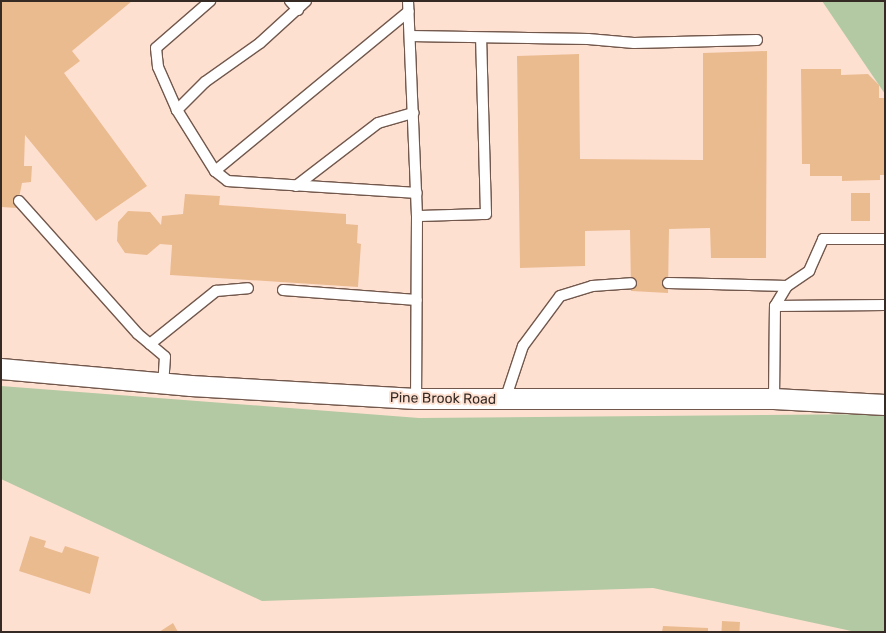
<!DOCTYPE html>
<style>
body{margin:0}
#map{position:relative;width:886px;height:633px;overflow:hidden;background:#fee0d1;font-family:Rubik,sans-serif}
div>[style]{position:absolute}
.green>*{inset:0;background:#b3c9a3}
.building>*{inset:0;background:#ebbb90;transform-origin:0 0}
.roads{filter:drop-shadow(1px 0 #72584c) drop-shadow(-1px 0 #72584c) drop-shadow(0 1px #72584c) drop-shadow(0 -1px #72584c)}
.lane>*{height:10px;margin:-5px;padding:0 5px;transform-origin:5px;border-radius:5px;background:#fff}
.street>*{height:20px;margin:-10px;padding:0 10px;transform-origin:10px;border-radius:10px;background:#fff}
span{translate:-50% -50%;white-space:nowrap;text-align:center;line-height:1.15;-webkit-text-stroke:4px #fee0d1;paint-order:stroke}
.street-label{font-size:14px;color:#352a24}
.frame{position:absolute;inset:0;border:2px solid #352a24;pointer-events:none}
</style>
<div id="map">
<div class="green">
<i style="clip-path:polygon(822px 1px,885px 1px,885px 94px)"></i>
<i style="clip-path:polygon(1px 386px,419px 418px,885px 414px,885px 632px,856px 632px,653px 588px,262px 601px,1px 479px)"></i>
</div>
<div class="building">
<i style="clip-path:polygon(1px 1px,132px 1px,72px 51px,80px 61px,64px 73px,147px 186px,96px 221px,25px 135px,24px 166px,32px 166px,31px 182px,22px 183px,17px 208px,1px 207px)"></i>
<i style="clip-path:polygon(767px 51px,766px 258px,711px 258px,710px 228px,669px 229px,668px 293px,631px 291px,630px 230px,585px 231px,585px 266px,520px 268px,517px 56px,579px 54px,580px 159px,703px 160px,703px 53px)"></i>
<i style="clip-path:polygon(801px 69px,841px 69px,841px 75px,868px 74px,879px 85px,879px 98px,885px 98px,885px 175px,880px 175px,880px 180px,842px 181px,842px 176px,810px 176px,810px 164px,802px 164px)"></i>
<i style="left:870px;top:193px;width:28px;height:19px;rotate:90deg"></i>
<i style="clip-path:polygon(185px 194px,220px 196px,219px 205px,346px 214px,346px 224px,358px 225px,357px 243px,361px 244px,358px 287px,170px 275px,172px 245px,160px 244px,147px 255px,125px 253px,117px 241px,118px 222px,128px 211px,150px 212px,161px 225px,162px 216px,183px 214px)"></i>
<i style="clip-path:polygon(30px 536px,46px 541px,44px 547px,62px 553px,65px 546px,99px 557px,90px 594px,19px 571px)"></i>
<i style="left:722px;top:621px;width:18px;height:11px;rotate:3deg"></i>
<i style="clip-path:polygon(173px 623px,178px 632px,159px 632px)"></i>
<i style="clip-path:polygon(663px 626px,708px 628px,708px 632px,662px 632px)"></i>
</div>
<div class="roads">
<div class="lane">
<i style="left:290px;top:1px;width:12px;rotate:48deg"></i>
<i style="left:306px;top:1px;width:62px;rotate:137.6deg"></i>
<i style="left:260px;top:43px;width:67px;rotate:144.7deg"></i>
<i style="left:205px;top:82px;width:40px;rotate:135deg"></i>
<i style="left:177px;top:110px;width:72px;rotate:58.1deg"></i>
<i style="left:215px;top:171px;width:16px;rotate:38deg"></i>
<i style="left:228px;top:181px;width:189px;rotate:3.6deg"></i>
<i style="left:408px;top:1px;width:215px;rotate:87.6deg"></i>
<i style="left:417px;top:216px;width:183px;rotate:90.3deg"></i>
<i style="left:410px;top:36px;width:178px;rotate:1deg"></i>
<i style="left:588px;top:39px;width:46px;rotate:5deg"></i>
<i style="left:634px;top:43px;width:123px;rotate:-1.4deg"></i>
<i style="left:177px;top:110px;width:47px;rotate:-113.8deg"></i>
<i style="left:158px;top:67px;width:19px;rotate:-96deg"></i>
<i style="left:156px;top:48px;width:72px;rotate:-41deg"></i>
<i style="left:215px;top:171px;width:251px;rotate:-39.5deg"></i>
<i style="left:296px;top:186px;width:103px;rotate:-37.5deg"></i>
<i style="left:378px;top:123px;width:37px;rotate:-16deg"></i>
<i style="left:19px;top:201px;width:178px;rotate:48.2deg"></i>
<i style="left:138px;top:334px;width:35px;rotate:40deg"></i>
<i style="left:165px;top:357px;width:26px;rotate:94deg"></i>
<i style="left:417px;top:216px;width:69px;rotate:-1.7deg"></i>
<i style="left:486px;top:214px;width:176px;rotate:-91.6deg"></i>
<i style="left:668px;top:283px;width:119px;rotate:1.4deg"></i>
<i style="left:283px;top:290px;width:134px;rotate:4.3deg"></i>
<i style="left:775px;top:306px;width:110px;rotate:-0.5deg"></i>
<i style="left:150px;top:344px;width:85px;rotate:-38.8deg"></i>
<i style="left:216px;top:291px;width:32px;rotate:-5deg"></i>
<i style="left:774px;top:399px;width:93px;rotate:-89.4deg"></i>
<i style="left:775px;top:306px;width:23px;rotate:-59deg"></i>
<i style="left:787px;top:286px;width:27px;rotate:-34deg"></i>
<i style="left:809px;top:271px;width:35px;rotate:-66deg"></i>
<i style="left:823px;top:239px;width:62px"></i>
<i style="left:505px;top:400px;width:57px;rotate:-71.6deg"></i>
<i style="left:523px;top:346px;width:62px;rotate:-53.5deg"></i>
<i style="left:560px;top:296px;width:34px;rotate:-17deg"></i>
<i style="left:592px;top:286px;width:39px;rotate:-4deg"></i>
</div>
<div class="street">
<i style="left:1px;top:369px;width:191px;rotate:5.1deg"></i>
<i style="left:191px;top:386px;width:225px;rotate:3.3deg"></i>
<i style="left:416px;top:399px;width:358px"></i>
<i style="left:774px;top:399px;width:111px;rotate:3.1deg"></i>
</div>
</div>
<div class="street-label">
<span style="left:443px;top:399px;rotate:1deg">Pine Brook Road</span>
</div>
<div class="frame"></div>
</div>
